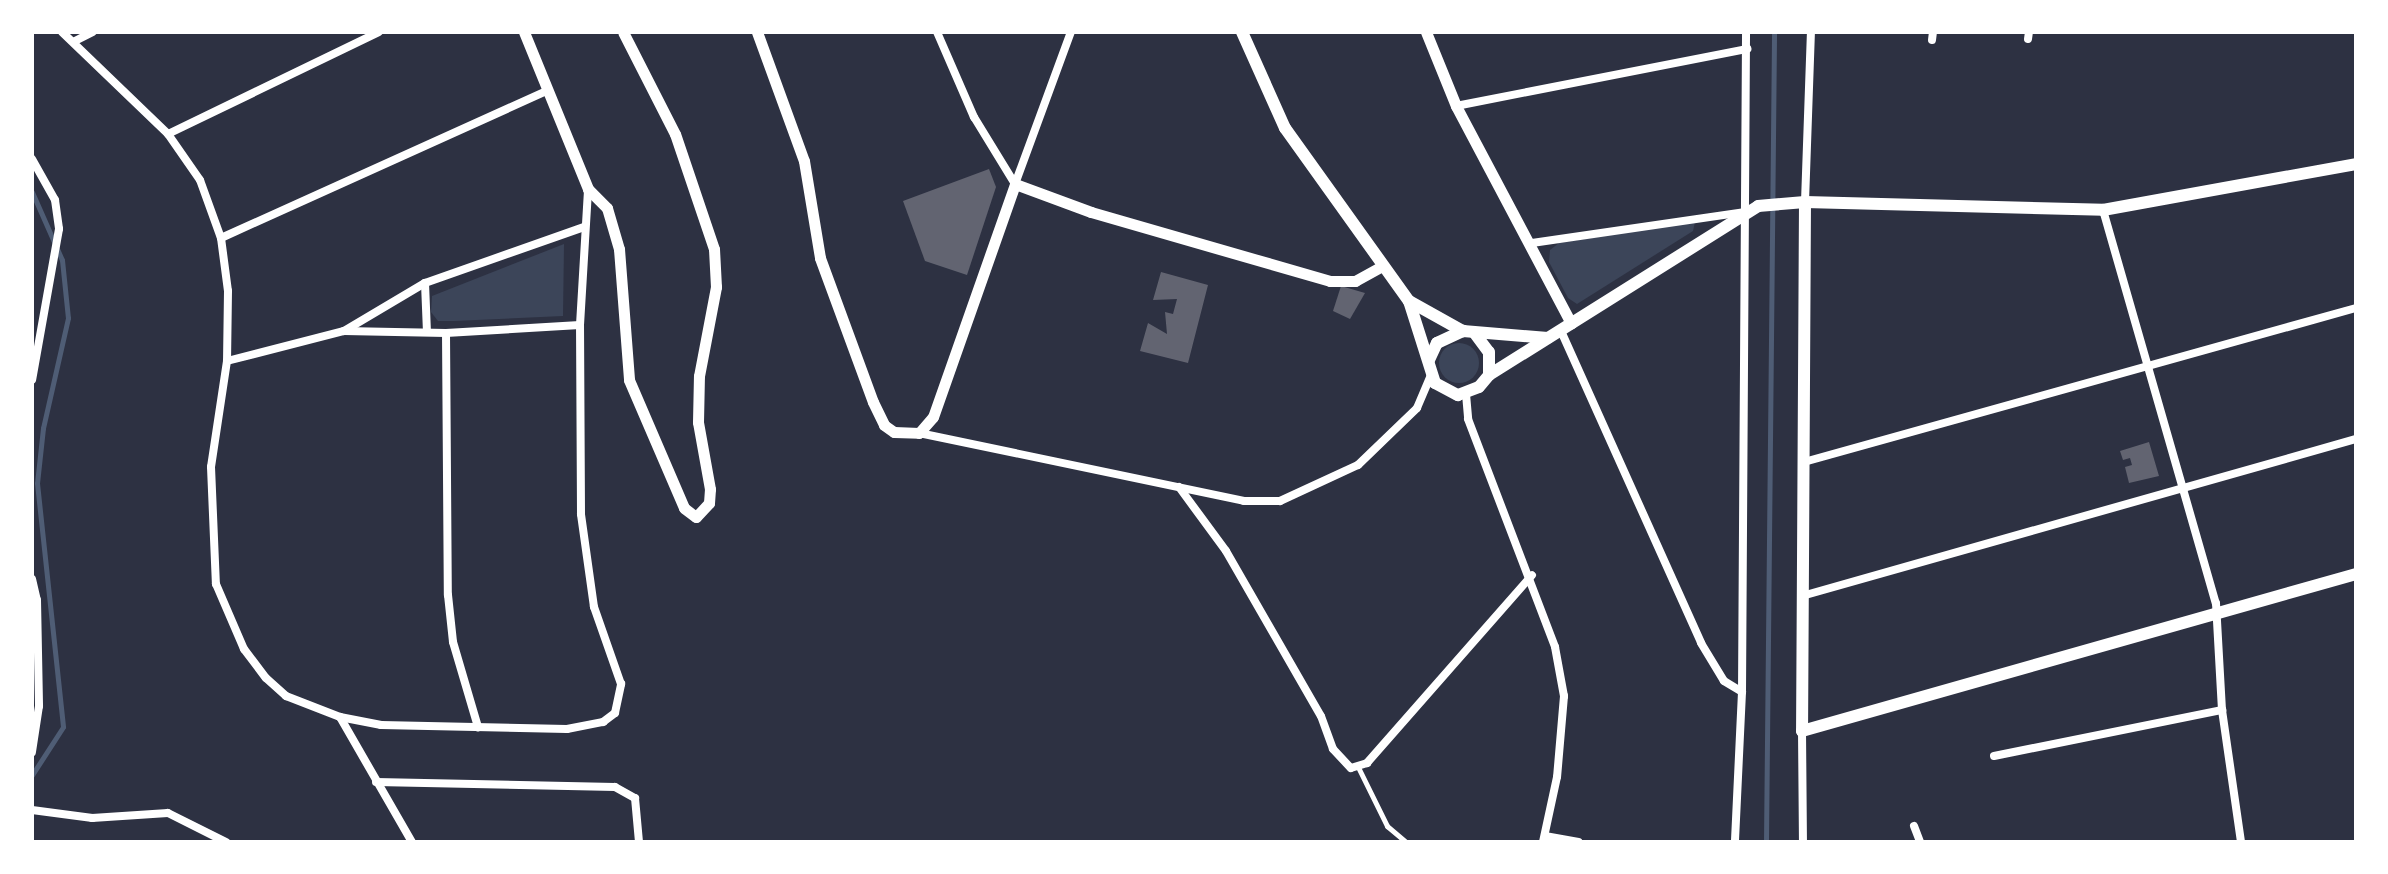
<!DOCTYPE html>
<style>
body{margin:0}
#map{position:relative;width:2388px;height:874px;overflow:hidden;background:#2d3142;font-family:"Nunito Sans",sans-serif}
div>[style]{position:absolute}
.green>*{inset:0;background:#3c4559}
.round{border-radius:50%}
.stream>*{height:5px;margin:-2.5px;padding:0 2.5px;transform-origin:2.5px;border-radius:2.5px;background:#4f5d75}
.building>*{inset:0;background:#626471}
.service>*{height:5px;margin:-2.5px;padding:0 2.5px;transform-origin:2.5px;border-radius:2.5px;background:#fff}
.minor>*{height:8px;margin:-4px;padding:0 4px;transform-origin:4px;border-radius:4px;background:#fff}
.tertiary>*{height:11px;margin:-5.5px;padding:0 5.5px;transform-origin:5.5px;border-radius:5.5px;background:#fff}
.secondary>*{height:12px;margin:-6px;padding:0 6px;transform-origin:6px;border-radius:6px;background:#fff}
span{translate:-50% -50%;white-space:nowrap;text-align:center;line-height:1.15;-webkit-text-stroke:6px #fff;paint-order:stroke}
.frame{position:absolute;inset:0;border:34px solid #fff;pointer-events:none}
</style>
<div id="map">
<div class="green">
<i style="clip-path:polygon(1695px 222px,1693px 231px,1577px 304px,1568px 298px,1549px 262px,1550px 250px,1559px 243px)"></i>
<i style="clip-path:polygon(564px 244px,563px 316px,454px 321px,438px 321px,431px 312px,432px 296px)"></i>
<i class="round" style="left:1439px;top:343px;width:40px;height:40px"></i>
</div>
<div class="stream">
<i style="left:32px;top:192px;width:74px;rotate:66.2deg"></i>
<i style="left:62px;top:260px;width:58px;rotate:84.1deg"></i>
<i style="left:68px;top:318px;width:113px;rotate:102.8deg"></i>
<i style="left:43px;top:428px;width:55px;rotate:96.2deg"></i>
<i style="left:37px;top:483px;width:245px;rotate:83.9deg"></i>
<i style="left:63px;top:727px;width:57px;rotate:122.9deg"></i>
<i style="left:1766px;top:842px;width:810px;rotate:-89.43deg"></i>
</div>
<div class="building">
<i style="clip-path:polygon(989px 169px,996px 187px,967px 275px,925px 261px,903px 201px)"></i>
<i style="clip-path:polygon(1161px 272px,1208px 285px,1188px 363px,1140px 351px,1148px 323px,1167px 334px,1165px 312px,1173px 314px,1177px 299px,1153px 300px)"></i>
<i style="clip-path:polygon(1341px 286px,1365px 293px,1350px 319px,1333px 311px)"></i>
<i style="clip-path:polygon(2149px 442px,2159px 476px,2129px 483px,2125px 467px,2132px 465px,2130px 458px,2123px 460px,2120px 451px)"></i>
</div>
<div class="service">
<i style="left:1358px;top:767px;width:66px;rotate:63.8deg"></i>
<i style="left:1387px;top:826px;width:25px;rotate:40deg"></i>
</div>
<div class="minor">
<i style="left:62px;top:32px;width:147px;rotate:43.9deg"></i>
<i style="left:168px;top:134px;width:56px;rotate:55.2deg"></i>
<i style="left:200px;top:180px;width:62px;rotate:70.1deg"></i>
<i style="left:221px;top:238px;width:53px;rotate:82.5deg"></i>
<i style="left:228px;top:291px;width:70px;rotate:90.8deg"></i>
<i style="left:227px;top:361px;width:107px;rotate:98.6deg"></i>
<i style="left:211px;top:467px;width:117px;rotate:87.6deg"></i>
<i style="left:216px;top:584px;width:71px;rotate:66.7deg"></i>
<i style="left:244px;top:649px;width:36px;rotate:53deg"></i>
<i style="left:266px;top:678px;width:27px;rotate:42deg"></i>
<i style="left:286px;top:696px;width:58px;rotate:21.3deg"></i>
<i style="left:340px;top:717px;width:42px;rotate:11deg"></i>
<i style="left:381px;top:725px;width:186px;rotate:1.2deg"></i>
<i style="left:567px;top:729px;width:37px;rotate:-11deg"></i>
<i style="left:603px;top:722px;width:15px;rotate:-37deg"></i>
<i style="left:615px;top:713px;width:30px;rotate:-78deg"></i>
<i style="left:621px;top:684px;width:82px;rotate:-109.3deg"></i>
<i style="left:594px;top:607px;width:94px;rotate:-98deg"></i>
<i style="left:581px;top:514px;width:189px;rotate:-90.3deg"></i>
<i style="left:580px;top:325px;width:136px;rotate:-86.6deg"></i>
<i style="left:937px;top:32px;width:93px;rotate:66.5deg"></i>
<i style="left:974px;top:117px;width:79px;rotate:58.5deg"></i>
<i style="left:2028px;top:39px;width:7px;rotate:-82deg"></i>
<i style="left:1932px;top:40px;width:8px;rotate:-83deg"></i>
<i style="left:75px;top:41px;width:20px;rotate:-27deg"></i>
<i style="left:1456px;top:106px;width:297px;rotate:-11.1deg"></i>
<i style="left:168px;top:134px;width:234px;rotate:-25.8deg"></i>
<i style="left:32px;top:159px;width:47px;rotate:60.7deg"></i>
<i style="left:55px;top:200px;width:29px;rotate:82deg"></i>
<i style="left:59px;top:229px;width:153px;rotate:100.1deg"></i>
<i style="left:1015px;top:184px;width:162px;rotate:-69.8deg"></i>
<i style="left:1805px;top:202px;width:170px;rotate:-88deg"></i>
<i style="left:2103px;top:210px;width:409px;rotate:74deg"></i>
<i style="left:2216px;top:603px;width:107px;rotate:86.8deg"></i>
<i style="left:2222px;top:710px;width:133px;rotate:81.8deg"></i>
<i style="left:221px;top:238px;width:358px;rotate:-24.3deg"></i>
<i style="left:1532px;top:243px;width:214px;rotate:-8.3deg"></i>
<i style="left:425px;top:283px;width:49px;rotate:87.7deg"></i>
<i style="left:344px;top:331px;width:94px;rotate:-30.7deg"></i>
<i style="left:425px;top:283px;width:169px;rotate:-19.4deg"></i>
<i style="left:1561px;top:331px;width:342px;rotate:65.8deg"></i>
<i style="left:1701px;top:643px;width:44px;rotate:58.8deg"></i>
<i style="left:1724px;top:681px;width:21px;rotate:31deg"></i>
<i style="left:1742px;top:692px;width:150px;rotate:92.7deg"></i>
<i style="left:446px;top:333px;width:262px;rotate:89.6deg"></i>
<i style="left:448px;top:595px;width:47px;rotate:83.9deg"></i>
<i style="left:453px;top:642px;width:89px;rotate:73.6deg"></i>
<i style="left:227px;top:361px;width:121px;rotate:-14.4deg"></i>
<i style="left:344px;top:331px;width:102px;rotate:1.1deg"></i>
<i style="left:446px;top:333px;width:134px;rotate:-3.4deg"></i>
<i style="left:1466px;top:394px;width:25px;rotate:85deg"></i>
<i style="left:1468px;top:419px;width:244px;rotate:69.1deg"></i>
<i style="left:1555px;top:647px;width:50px;rotate:79.6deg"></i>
<i style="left:1564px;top:696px;width:81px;rotate:94.9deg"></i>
<i style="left:1557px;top:777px;width:66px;rotate:102.2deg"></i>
<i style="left:919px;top:433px;width:332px;rotate:11.8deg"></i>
<i style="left:1244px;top:501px;width:36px"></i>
<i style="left:1280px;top:501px;width:86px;rotate:-24.8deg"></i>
<i style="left:1358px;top:465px;width:82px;rotate:-44deg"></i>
<i style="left:1417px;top:408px;width:36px;rotate:-67deg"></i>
<i style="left:1804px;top:462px;width:573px;rotate:-15.59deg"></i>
<i style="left:1179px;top:487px;width:79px;rotate:53.7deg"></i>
<i style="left:1226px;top:551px;width:190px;rotate:60.1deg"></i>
<i style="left:1321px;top:716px;width:35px;rotate:70deg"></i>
<i style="left:1333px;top:749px;width:26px;rotate:47deg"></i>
<i style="left:1351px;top:768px;width:17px;rotate:-17deg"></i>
<i style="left:1367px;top:763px;width:250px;rotate:-48.7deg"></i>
<i style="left:32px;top:579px;width:22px;rotate:77deg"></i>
<i style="left:37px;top:600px;width:106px;rotate:88.9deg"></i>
<i style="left:39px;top:706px;width:47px;rotate:98.7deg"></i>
<i style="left:1802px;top:596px;width:576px;rotate:-15.82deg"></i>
<i style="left:1742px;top:692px;width:660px;rotate:-89.65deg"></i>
<i style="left:340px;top:717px;width:144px;rotate:60.1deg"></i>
<i style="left:1802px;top:731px;width:111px;rotate:89.5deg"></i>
<i style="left:1994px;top:756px;width:233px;rotate:-11.4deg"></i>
<i style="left:376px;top:782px;width:239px;rotate:1.2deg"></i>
<i style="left:615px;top:787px;width:23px;rotate:29deg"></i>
<i style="left:635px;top:798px;width:44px;rotate:84.8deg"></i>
<i style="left:32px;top:810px;width:61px;rotate:7.6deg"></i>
<i style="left:92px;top:818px;width:76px;rotate:-3.8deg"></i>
<i style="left:168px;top:813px;width:65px;rotate:26.6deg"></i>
<i style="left:1914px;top:826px;width:17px;rotate:69deg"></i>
<i style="left:1545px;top:836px;width:34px;rotate:10deg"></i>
</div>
<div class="tertiary">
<i style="left:524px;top:32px;width:170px;rotate:67.8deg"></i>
<i style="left:588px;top:189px;width:27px;rotate:45deg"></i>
<i style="left:607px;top:208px;width:43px;rotate:73.7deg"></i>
<i style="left:619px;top:249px;width:131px;rotate:85.6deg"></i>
<i style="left:629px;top:380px;width:139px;rotate:66.7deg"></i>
<i style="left:684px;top:508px;width:15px;rotate:37deg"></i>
<i style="left:696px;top:517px;width:19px;rotate:-47deg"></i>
<i style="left:709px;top:503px;width:14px;rotate:-86deg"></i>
<i style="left:710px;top:489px;width:68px;rotate:-100.2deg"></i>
<i style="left:698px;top:422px;width:46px;rotate:-88.8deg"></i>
<i style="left:699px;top:376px;width:91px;rotate:-79.2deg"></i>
<i style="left:716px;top:287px;width:38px;rotate:-93deg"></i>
<i style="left:714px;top:249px;width:121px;rotate:-108.7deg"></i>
<i style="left:675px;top:134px;width:114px;rotate:-117deg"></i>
<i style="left:757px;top:32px;width:137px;rotate:70deg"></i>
<i style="left:804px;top:161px;width:98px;rotate:80.6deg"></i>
<i style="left:820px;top:258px;width:153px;rotate:69.8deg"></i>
<i style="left:873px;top:402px;width:25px;rotate:64deg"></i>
<i style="left:884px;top:425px;width:12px;rotate:35deg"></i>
<i style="left:894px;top:432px;width:25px;rotate:2deg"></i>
<i style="left:919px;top:433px;width:21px;rotate:-49deg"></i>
<i style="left:933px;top:417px;width:247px;rotate:-70.6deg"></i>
<i style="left:1015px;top:184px;width:81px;rotate:20.2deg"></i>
<i style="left:1091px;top:212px;width:249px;rotate:16.1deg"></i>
<i style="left:1330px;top:281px;width:25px"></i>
<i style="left:1355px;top:281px;width:29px;rotate:-29deg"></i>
<i style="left:1426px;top:32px;width:80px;rotate:67.9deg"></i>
<i style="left:1456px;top:106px;width:246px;rotate:62.1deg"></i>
</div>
<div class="secondary">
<i style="left:1242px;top:32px;width:105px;rotate:65.9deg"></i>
<i style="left:1285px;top:128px;width:213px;rotate:54.4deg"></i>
<i style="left:1409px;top:301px;width:86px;rotate:72.4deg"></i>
<i style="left:1435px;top:383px;width:26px;rotate:28deg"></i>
<i style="left:1458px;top:395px;width:22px;rotate:-21deg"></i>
<i style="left:1479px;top:387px;width:16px;rotate:-50deg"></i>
<i style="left:1489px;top:375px;width:318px;rotate:-32.1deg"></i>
<i style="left:1758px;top:206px;width:47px;rotate:-4.9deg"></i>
<i style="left:1805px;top:202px;width:298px;rotate:1.5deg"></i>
<i style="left:2103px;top:210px;width:257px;rotate:-10.3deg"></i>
<i style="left:1805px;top:202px;width:529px;rotate:90.32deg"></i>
<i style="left:1802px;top:731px;width:576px;rotate:-15.82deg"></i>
<i style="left:1409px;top:301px;width:62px;rotate:29.1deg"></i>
<i style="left:1463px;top:331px;width:85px;rotate:4.7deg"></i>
<i style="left:1476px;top:335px;width:21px;rotate:53deg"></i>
<i style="left:1489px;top:352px;width:23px;rotate:90deg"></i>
<i style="left:1429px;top:360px;width:19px;rotate:-65deg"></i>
<i style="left:1437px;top:343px;width:29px;rotate:-25deg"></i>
</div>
<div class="frame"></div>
</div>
